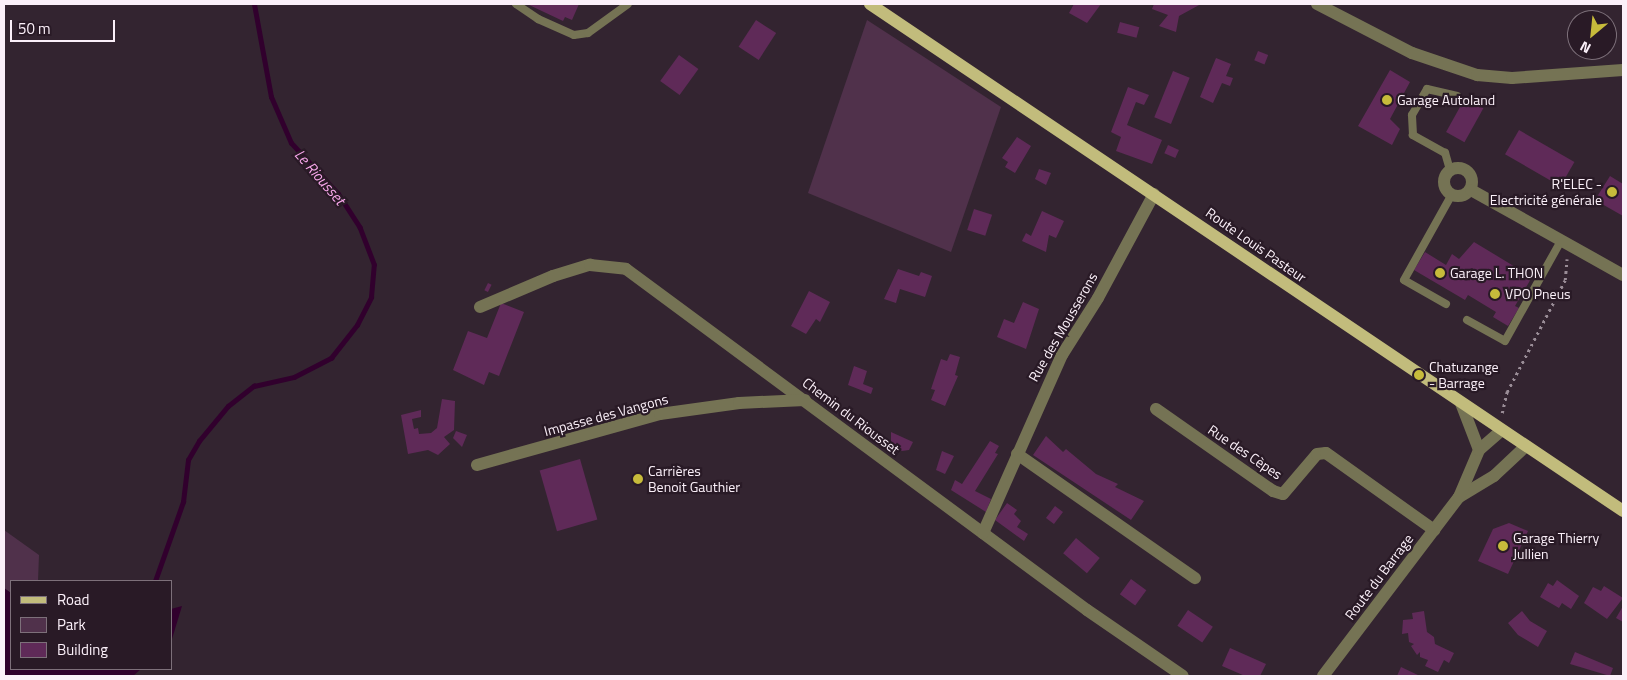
<!DOCTYPE html>
<meta charset="utf-8">
<style>
body{margin:0}
#map{position:relative;width:1627px;height:680px;overflow:hidden;background:#332430;font-family:"Titillium Web",sans-serif}
div>[style]{position:absolute}
.green>*{inset:0;background:#50314b}
.water>*{inset:0;background:#31002d}
.stream>*{height:4.5px;margin:-2.25px;padding:0 2.25px;transform-origin:2.25px;border-radius:2.25px;background:#31002d}
.building>*{inset:0;background:#5f2a58;transform-origin:0 0}
.path>*{height:2.5px;margin-top:-1.25px;transform-origin:0;background:repeating-linear-gradient(90deg,#9a8d97 0 2.5px,transparent 0 6.5px)}
.service>*{height:8px;margin:-4px;padding:0 4px;transform-origin:4px;border-radius:4px;background:#757354}
.minor>*{height:12px;margin:-6px;padding:0 6px;transform-origin:6px;border-radius:6px;background:#757354}
.minor>.ring{margin:-6px;padding:0;box-sizing:content-box;background:none;border:12px solid #757354;border-radius:50%}
.tertiary>*{height:12px;margin:-6px;padding:0 6px;transform-origin:6px;border-radius:6px;background:#757354}
.primary>*{height:12px;margin:-6px;padding:0 6px;transform-origin:6px;border-radius:6px;background:#c2bc7c}
.dots>*{width:14px;height:14px;translate:-50% -50%;box-sizing:border-box;border:2px solid #291a26;border-radius:50%}
span{translate:-50% -50%;white-space:nowrap;text-align:center;line-height:1.15;-webkit-text-stroke:4.5px #291a26;paint-order:stroke}
.poi-label{font-size:14px;color:#fbf0f9}
.left{translate:0 -50%;text-align:left}
.right{translate:-100% -50%;text-align:right}
.street-label{font-size:14px;color:#fbf0f9}
.water-label{font-size:15px;color:#faa8ed;font-style:italic}
.frame{position:absolute;inset:0;border:5px solid #fbf0f9;pointer-events:none}
.legend{position:absolute;left:10px;top:580px;width:162px;height:90px;box-sizing:border-box;background:#291a26;border:1px solid #7d707a;margin:0;padding:6px 9px;list-style:none;font-size:15px;color:#fbf0f9}
.legend li{display:flex;align-items:center;gap:10px;height:25px}
.legend b{width:25px;border:1px solid #7d707a}
.north{position:absolute;left:1567px;top:10px;width:50px;height:50px;box-sizing:border-box;background:#291a26;border:1px solid #7d707a;border-radius:50%;rotate:208deg;font-size:14px;font-weight:700;line-height:20px;text-align:center;color:#fbf0f9}
.north::after{content:'';display:block;margin:auto;width:18px;height:22px;background:#c7bb3b;clip-path:polygon(50% 0,100% 100%,50% 72%,0 100%)}
.scale{position:absolute;left:10px;top:20px;width:105px;height:22px;box-sizing:border-box;border:2px solid #fbf0f9;border-top:0;padding-left:6px;font-size:15px;line-height:18px;white-space:nowrap;color:#fbf0f9;-webkit-text-stroke:4px #291a26;paint-order:stroke}
</style>
<div id="map">
<div class="green">
<i style="clip-path:polygon(867px 20px,1001px 107px,951px 252px,808px 193px)"></i>
<i style="clip-path:polygon(4px 530px,39px 555px,38px 581px,11px 581px,11px 593px,4px 588px)"></i>
</div>
<div class="water">
<i style="clip-path:polygon(4px 588px,11px 593px,11px 669px,141px 669px,133px 676px,4px 676px)"></i>
<i style="clip-path:polygon(182px 606px,172px 639px,171px 640px,171px 609px)"></i>
</div>
<div class="stream">
<i style="left:155px;top:581px;width:84px;rotate:-70.5deg"></i>
<i style="left:183px;top:502px;width:42px;rotate:-83.2deg"></i>
<i style="left:188px;top:460px;width:22px;rotate:-60deg"></i>
<i style="left:199px;top:441px;width:45px;rotate:-50.4deg"></i>
<i style="left:228px;top:406px;width:33px;rotate:-38deg"></i>
<i style="left:254px;top:386px;width:41px;rotate:-12.7deg"></i>
<i style="left:294px;top:377px;width:42px;rotate:-27.2deg"></i>
<i style="left:331px;top:358px;width:42px;rotate:-51.8deg"></i>
<i style="left:357px;top:325px;width:31px;rotate:-63deg"></i>
<i style="left:371px;top:297px;width:32px;rotate:-85deg"></i>
<i style="left:374px;top:265px;width:40px;rotate:-111deg"></i>
<i style="left:360px;top:228px;width:40px;rotate:-122.9deg"></i>
<i style="left:338px;top:194px;width:69px;rotate:-132.7deg"></i>
<i style="left:291px;top:143px;width:50px;rotate:-113.5deg"></i>
<i style="left:271px;top:97px;width:95px;rotate:-100.4deg"></i>
</div>
<div class="building">
<i style="clip-path:polygon(527px 4px,579px 4px,572px 20px,565px 17px,563px 21px)"></i>
<i style="clip-path:polygon(1074px 4px,1101px 4px,1087px 23px,1069px 13px)"></i>
<i style="clip-path:polygon(1154px 4px,1201px 4px,1179px 16px,1176px 32px,1159px 26px,1168px 15px,1152px 9px)"></i>
<i style="left:756px;top:20px;width:24px;height:32px;rotate:33deg"></i>
<i style="left:1120px;top:22px;width:20px;height:11px;rotate:15deg"></i>
<i style="left:1258px;top:51px;width:11px;height:10px;rotate:22deg"></i>
<i style="left:679px;top:55px;width:24px;height:32px;rotate:36deg"></i>
<i style="clip-path:polygon(1216px 58px,1231px 64px,1226px 76px,1233px 78px,1230px 86px,1222px 83px,1213px 103px,1200px 97px)"></i>
<i style="clip-path:polygon(1390px 70px,1410px 82px,1390px 119px,1400px 129px,1392px 145px,1358px 126px)"></i>
<i style="left:1173px;top:71px;width:18px;height:50px;rotate:22deg"></i>
<i style="clip-path:polygon(1128px 87px,1149px 95px,1144px 105px,1136px 102px,1127px 125px,1162px 140px,1152px 164px,1116px 151px,1121px 137px,1111px 132px)"></i>
<i style="left:1465px;top:98px;width:21px;height:39px;rotate:29deg"></i>
<i style="left:1519px;top:130px;width:64px;height:28px;rotate:30deg"></i>
<i style="clip-path:polygon(1017px 137px,1031px 146px,1015px 173px,1005px 167px,1008px 162px,1002px 158px)"></i>
<i style="left:1168px;top:145px;width:12px;height:9px;rotate:24deg"></i>
<i style="clip-path:polygon(1039px 169px,1051px 173px,1046px 185px,1035px 179px)"></i>
<i style="clip-path:polygon(1610px 176px,1623px 184px,1623px 216px,1595px 200px)"></i>
<i style="left:974px;top:209px;width:19px;height:22px;rotate:18deg"></i>
<i style="clip-path:polygon(1042px 211px,1064px 221px,1056px 238px,1049px 235px,1046px 252px,1022px 241px,1026px 233px,1031px 236px)"></i>
<i style="clip-path:polygon(1474px 242px,1532px 277px,1515px 306px,1519px 308px,1508px 326px,1493px 317px,1496px 312px,1468px 295px,1465px 300px,1414px 270px,1425px 252px,1446px 265px,1452px 254px,1459px 259px)"></i>
<i style="clip-path:polygon(898px 269px,919px 276px,921px 272px,932px 276px,925px 297px,900px 289px,896px 303px,884px 299px)"></i>
<i style="left:488px;top:283px;width:4px;height:8px;rotate:27deg"></i>
<i style="clip-path:polygon(809px 291px,830px 302px,820px 322px,816px 319px,806px 334px,791px 326px)"></i>
<i style="clip-path:polygon(1023px 302px,1039px 309px,1026px 349px,997px 337px,1004px 319px,1014px 323px)"></i>
<i style="clip-path:polygon(501px 303px,524px 312px,499px 376px,489px 372px,484px 385px,453px 370px,468px 331px,487px 338px)"></i>
<i style="clip-path:polygon(950px 354px,960px 357px,955px 375px,958px 376px,945px 406px,931px 400px,935px 390px,931px 389px,941px 359px,947px 361px)"></i>
<i style="clip-path:polygon(854px 366px,867px 371px,863px 384px,873px 388px,871px 394px,848px 385px)"></i>
<i style="clip-path:polygon(442px 399px,455px 401px,454px 430px,444px 437px,450px 444px,438px 455px,428px 450px,408px 454px,401px 415px,421px 410px,421px 417px,412px 419px,414px 429px,418px 428px,419px 434px,431px 433px,437px 428px)"></i>
<i style="clip-path:polygon(456px 431px,467px 435px,462px 447px,453px 438px)"></i>
<i style="clip-path:polygon(891px 432px,913px 442px,909px 450px,902px 451px,891px 443px)"></i>
<i style="clip-path:polygon(1046px 436px,1063px 452px,1066px 449px,1096px 474px,1118px 484px,1115px 487px,1144px 501px,1131px 520px,1033px 455px)"></i>
<i style="clip-path:polygon(990px 441px,999px 446px,995px 453px,998px 454px,975px 491px,991px 499px,986px 512px,951px 490px,955px 480px,962px 484px)"></i>
<i style="clip-path:polygon(942px 451px,954px 456px,945px 474px,936px 470px)"></i>
<i style="left:580px;top:459px;width:63px;height:42px;rotate:74deg"></i>
<i style="clip-path:polygon(1007px 503px,1017px 510px,1014px 514px,1021px 521px,1017px 527px,1028px 534px,1024px 541px,995px 520px)"></i>
<i style="left:1055px;top:506px;width:10px;height:15px;rotate:37deg"></i>
<i style="clip-path:polygon(1509px 523px,1528px 531px,1508px 574px,1478px 561px,1493px 529px)"></i>
<i style="left:1076px;top:538px;width:31px;height:20px;rotate:40deg"></i>
<i style="left:1131px;top:579px;width:19px;height:19px;rotate:36deg"></i>
<i style="clip-path:polygon(1557px 580px,1579px 596px,1571px 609px,1562px 603px,1559px 608px,1540px 597px,1548px 583px,1553px 586px)"></i>
<i style="clip-path:polygon(1604px 586px,1623px 598px,1607px 619px,1584px 603px,1593px 587px,1601px 591px)"></i>
<i style="clip-path:polygon(1623px 606px,1623px 622px,1616px 618px)"></i>
<i style="left:1188px;top:610px;width:30px;height:19px;rotate:34deg"></i>
<i style="clip-path:polygon(1424px 611px,1427px 632px,1434px 637px,1435px 644px,1454px 653px,1449px 663px,1444px 660px,1438px 672px,1425px 666px,1428px 660px,1420px 657px,1420px 652px,1417px 655px,1411px 646px,1414px 644px,1409px 642px,1408px 633px,1402px 634px,1403px 620px,1413px 619px,1412px 613px)"></i>
<i style="clip-path:polygon(1522px 611px,1530px 621px,1547px 631px,1538px 647px,1518px 635px,1508px 623px)"></i>
<i style="clip-path:polygon(1230px 648px,1266px 664px,1260px 676px,1245px 676px,1222px 666px)"></i>
<i style="clip-path:polygon(1575px 652px,1613px 668px,1610px 676px,1570px 664px)"></i>
<i style="clip-path:polygon(1401px 667px,1420px 676px,1397px 676px)"></i>
</div>
<div class="path">
<i style="left:1502px;top:413px;width:22px;rotate:-77deg"></i>
<i style="left:1507px;top:392px;width:126px;rotate:-62.6deg"></i>
<i style="left:1565px;top:280px;width:21px;rotate:-85deg"></i>
</div>
<div class="service">
<i style="left:516px;top:4px;width:27px;rotate:34deg"></i>
<i style="left:538px;top:19px;width:39px;rotate:24deg"></i>
<i style="left:574px;top:35px;width:14px;rotate:-8deg"></i>
<i style="left:588px;top:33px;width:49px;rotate:-35.9deg"></i>
<i style="left:1450px;top:170px;width:18px;rotate:-106deg"></i>
<i style="left:1445px;top:153px;width:37px;rotate:-151deg"></i>
<i style="left:1413px;top:135px;width:20px;rotate:-93deg"></i>
<i style="left:1412px;top:115px;width:30px;rotate:-60deg"></i>
<i style="left:1427px;top:89px;width:31px;rotate:13deg"></i>
<i style="left:1446px;top:304px;width:48px;rotate:-150.3deg"></i>
<i style="left:1404px;top:280px;width:98px;rotate:-60.8deg"></i>
<i style="left:1467px;top:320px;width:43px;rotate:28.9deg"></i>
<i style="left:1505px;top:341px;width:115px;rotate:-60.8deg"></i>
</div>
<div class="minor">
<i class="ring" style="left:1444px;top:168px;width:16px;height:16px"></i>
<i style="left:1471px;top:190px;width:174px;rotate:29.2deg"></i>
<i style="left:480px;top:307px;width:79px;rotate:-23deg"></i>
<i style="left:553px;top:276px;width:39px;rotate:-17deg"></i>
<i style="left:590px;top:265px;width:36px;rotate:6deg"></i>
<i style="left:626px;top:269px;width:573px;rotate:36.49deg"></i>
<i style="left:1087px;top:610px;width:116px;rotate:34.5deg"></i>
<i style="left:1461px;top:403px;width:50px;rotate:69deg"></i>
<i style="left:1156px;top:409px;width:143px;rotate:35deg"></i>
<i style="left:1273px;top:491px;width:10px;rotate:17deg"></i>
<i style="left:1283px;top:494px;width:52px;rotate:-49.6deg"></i>
<i style="left:1317px;top:454px;width:9px;rotate:-6deg"></i>
<i style="left:1326px;top:453px;width:133px;rotate:35.5deg"></i>
<i style="left:1017px;top:454px;width:217px;rotate:34.9deg"></i>
<i style="left:477px;top:465px;width:190px;rotate:-15.6deg"></i>
<i style="left:660px;top:414px;width:80px;rotate:-7.9deg"></i>
<i style="left:739px;top:403px;width:66px;rotate:-2.6deg"></i>
<i style="left:1459px;top:497px;width:41px;rotate:-31deg"></i>
<i style="left:1494px;top:476px;width:44px;rotate:-43.2deg"></i>
<i style="left:983px;top:533px;width:195px;rotate:-66.1deg"></i>
<i style="left:1062px;top:355px;width:67px;rotate:-57.7deg"></i>
<i style="left:1098px;top:298px;width:118px;rotate:-61.7deg"></i>
<i style="left:1323px;top:676px;width:225px;rotate:-52.8deg"></i>
<i style="left:1459px;top:497px;width:51px;rotate:-66.9deg"></i>
<i style="left:1479px;top:450px;width:30px;rotate:-41deg"></i>
</div>
<div class="tertiary">
<i style="left:1317px;top:4px;width:107px;rotate:27.3deg"></i>
<i style="left:1412px;top:53px;width:69px;rotate:18.7deg"></i>
<i style="left:1477px;top:75px;width:35px;rotate:5deg"></i>
<i style="left:1512px;top:78px;width:111px;rotate:-4.1deg"></i>
</div>
<div class="primary">
<i style="left:870px;top:4px;width:908px;rotate:33.95deg"></i>
</div>
<div class="dots">
<i style="left:1387px;top:100px;background:#c7bb3b"></i>
<i style="left:1612px;top:192px;background:#c7bb3b"></i>
<i style="left:1440px;top:273px;background:#c7bb3b"></i>
<i style="left:1495px;top:294px;background:#c7bb3b"></i>
<i style="left:1419px;top:375px;background:#c7bb3b"></i>
<i style="left:638px;top:479px;background:#c7bb3b"></i>
<i style="left:1503px;top:546px;background:#c7bb3b"></i>
</div>
<div class="poi-label">
<span class="left" style="left:1397px;top:100px">Garage Autoland</span>
<span class="right" style="left:1602px;top:192px">R'ELEC -<br>Electricité générale</span>
<span class="left" style="left:1450px;top:273px">Garage L. THON</span>
<span class="left" style="left:1505px;top:294px">VPO Pneus</span>
<span class="left" style="left:1429px;top:375px">Chatuzange<br>- Barrage</span>
<span class="left" style="left:648px;top:479px">Carrières<br>Benoit Gauthier</span>
<span class="left" style="left:1513px;top:546px">Garage Thierry<br>Jullien</span>
</div>
<div class="street-label">
<span style="left:1256px;top:245px;rotate:35deg">Route Louis Pasteur</span>
<span style="left:1063px;top:327px;rotate:-60deg">Rue des Mousserons</span>
<span style="left:606px;top:415px;rotate:-15deg">Impasse des Vangons</span>
<span style="left:851px;top:416px;rotate:37deg">Chemin du Riousset</span>
<span style="left:1245px;top:452px;rotate:34deg">Rue des Cèpes</span>
<span style="left:1379px;top:577px;rotate:-53deg">Route du Barrage</span>
</div>
<div class="water-label">
<span style="left:320px;top:177px;rotate:49deg">Le Riousset</span>
</div>
<div class="frame"></div>
<ul class="legend">
<li><b style="height:6px;background:#c2bc7c"></b>Road</li>
<li><b style="height:14px;background:#50314b"></b>Park</li>
<li><b style="height:14px;background:#5f2a58"></b>Building</li>
</ul>
<div class="north">N</div>
<div class="scale">50 m</div>
</div>
